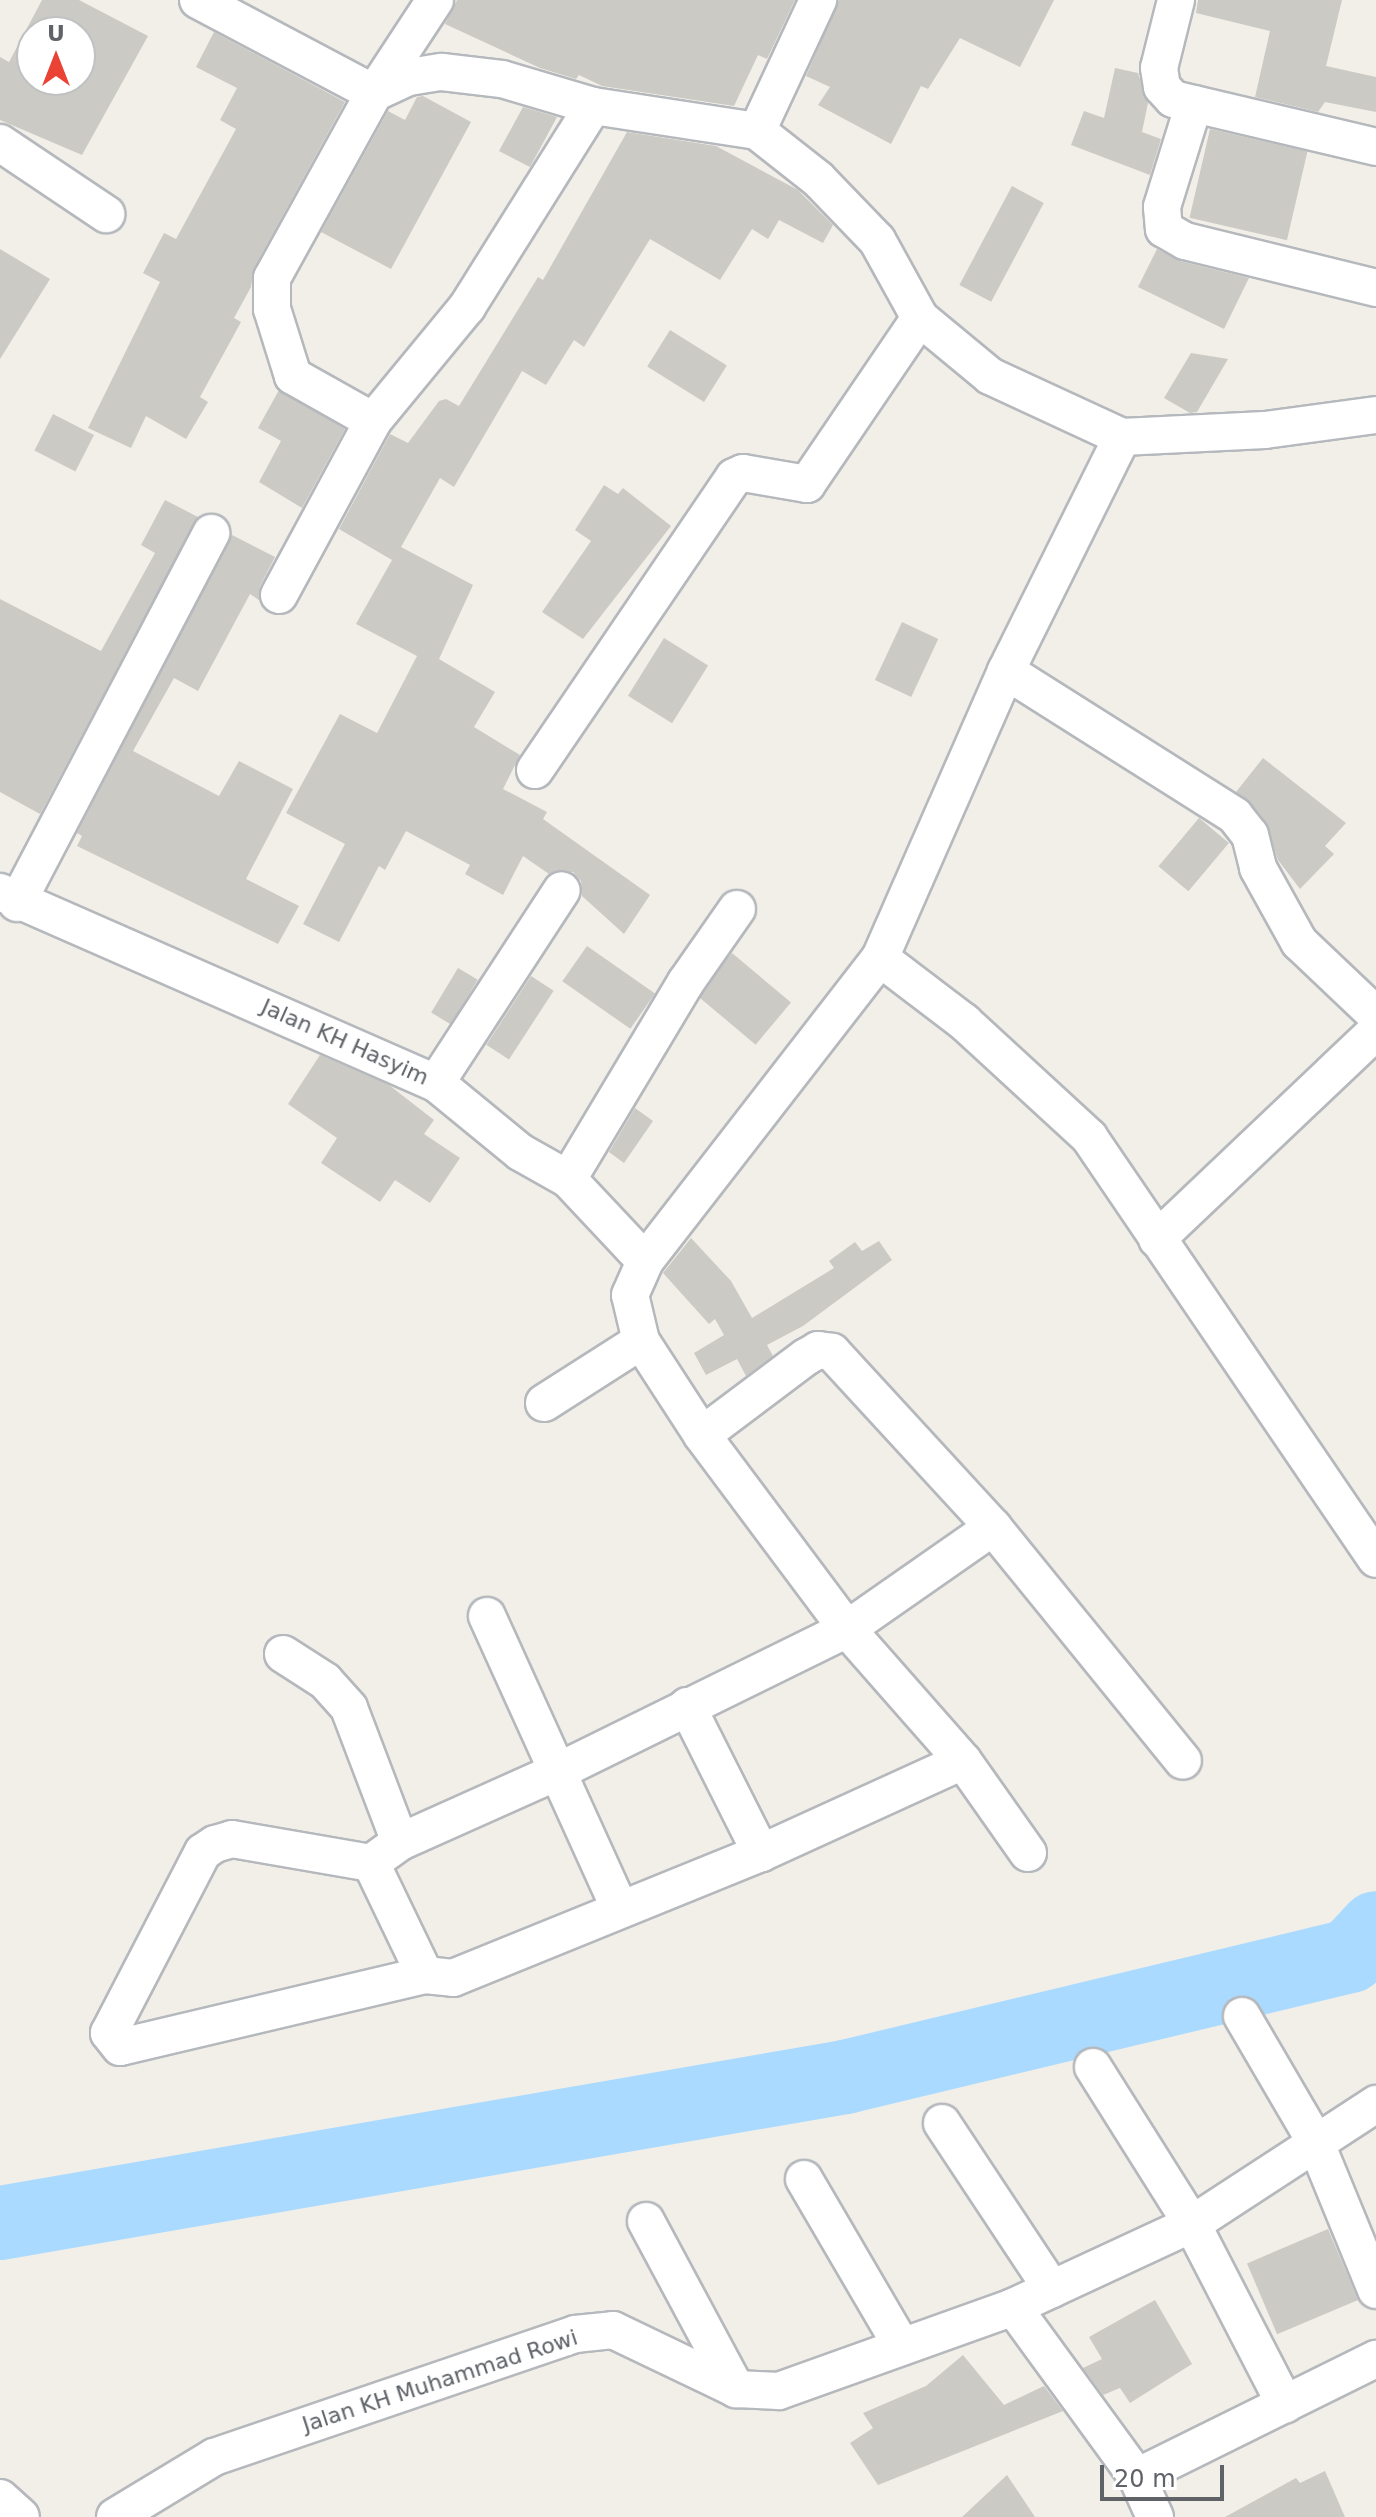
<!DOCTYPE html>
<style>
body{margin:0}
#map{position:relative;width:1376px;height:2517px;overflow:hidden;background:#f1efe8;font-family:"DejaVu Sans",sans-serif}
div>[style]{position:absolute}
.river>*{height:74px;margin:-37px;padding:0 37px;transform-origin:37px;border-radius:37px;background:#aadaff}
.building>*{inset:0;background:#cccac5;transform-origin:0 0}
.roads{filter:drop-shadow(2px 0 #b5b8bc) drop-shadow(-2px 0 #b5b8bc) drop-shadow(0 2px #b5b8bc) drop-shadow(0 -2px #b5b8bc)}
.minor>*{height:36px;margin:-18px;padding:0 18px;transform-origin:18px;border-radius:18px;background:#fff}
span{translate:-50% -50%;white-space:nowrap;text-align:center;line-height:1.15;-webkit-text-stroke:7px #fff;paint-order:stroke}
.street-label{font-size:22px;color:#5f6368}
.north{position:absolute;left:16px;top:16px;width:80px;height:80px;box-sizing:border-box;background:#fff;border:2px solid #bfc1c3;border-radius:50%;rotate:0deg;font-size:22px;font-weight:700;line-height:32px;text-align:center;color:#5f6368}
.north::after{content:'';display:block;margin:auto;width:28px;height:36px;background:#ea4335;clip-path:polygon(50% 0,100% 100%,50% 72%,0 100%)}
.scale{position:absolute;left:1100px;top:2465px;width:124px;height:36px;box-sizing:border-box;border:4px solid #5f6368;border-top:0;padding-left:10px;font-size:24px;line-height:28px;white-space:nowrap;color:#5f6368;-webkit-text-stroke:6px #fff;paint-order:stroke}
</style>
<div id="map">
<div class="river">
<i style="left:0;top:2223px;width:858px;rotate:-9.8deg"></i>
<i style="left:845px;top:2077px;width:519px;rotate:-13.47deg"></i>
<i style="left:1350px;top:1956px;width:38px;rotate:-47deg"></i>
</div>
<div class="building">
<i style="clip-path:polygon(evenodd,42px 0,79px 0,148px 36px,82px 155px,0 120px,0 57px,9px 62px,42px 0,32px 32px,80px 32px,80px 80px,32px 80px,32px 32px)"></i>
<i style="clip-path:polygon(457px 0,795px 0,767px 59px,758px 55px,734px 106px,602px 86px,579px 75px,576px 79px,540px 68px,445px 24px)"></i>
<i style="clip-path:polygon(839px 0,1054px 0,1020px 67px,960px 38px,928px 89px,921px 86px,891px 144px,818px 105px,830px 87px,806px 76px)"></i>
<i style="clip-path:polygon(1198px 0,1342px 0,1326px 66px,1376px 77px,1376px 112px,1325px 102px,1318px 112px,1255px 97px,1270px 31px,1196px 13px)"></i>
<i style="clip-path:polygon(214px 32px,345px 102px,254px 268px,251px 287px,234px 318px,241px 322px,200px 397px,208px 402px,186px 439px,146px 416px,131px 448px,88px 428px,160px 282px,143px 273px,164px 233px,176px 239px,236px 129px,220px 120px,237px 88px,196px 67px)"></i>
<i style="clip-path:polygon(1115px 68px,1138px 73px,1148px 103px,1142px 132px,1161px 139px,1150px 175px,1071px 145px,1084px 111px,1104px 118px)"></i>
<i style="clip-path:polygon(423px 96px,471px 122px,391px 269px,321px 232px,388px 111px,405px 120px,417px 97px)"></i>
<i style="clip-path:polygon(523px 107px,557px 117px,530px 167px,499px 151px)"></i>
<i style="left:1210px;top:129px;width:100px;height:91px;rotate:13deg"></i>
<i style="clip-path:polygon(627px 132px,716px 146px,798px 190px,833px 225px,823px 243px,779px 220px,768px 239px,752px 229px,720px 280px,650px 239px,584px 347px,574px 340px,546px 385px,522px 371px,454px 487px,440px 478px,401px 547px,473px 585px,439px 659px,495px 692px,474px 727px,520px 755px,503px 789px,547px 812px,543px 819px,650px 895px,624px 934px,582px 896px,581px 881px,573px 872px,549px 874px,523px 856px,503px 895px,465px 874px,470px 865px,406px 831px,385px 870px,379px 866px,339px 942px,303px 924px,345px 844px,286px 813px,340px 714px,377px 733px,417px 656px,356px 624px,392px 560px,339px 529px,390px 434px,408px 443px,439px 401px,446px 399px,459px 406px,538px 277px,543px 280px)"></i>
<i style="left:1012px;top:186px;width:36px;height:112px;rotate:28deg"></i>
<i style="clip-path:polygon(0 249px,50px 279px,0 359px)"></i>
<i style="clip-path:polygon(1157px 249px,1180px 261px,1249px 278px,1224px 329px,1138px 287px)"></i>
<i style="left:670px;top:330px;width:67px;height:43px;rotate:32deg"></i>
<i style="clip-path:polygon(1191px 353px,1228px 359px,1197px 412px,1190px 413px,1164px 398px)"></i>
<i style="clip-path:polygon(279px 390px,345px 429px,302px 508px,259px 482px,281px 441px,258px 428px)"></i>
<i style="left:53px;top:414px;width:46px;height:41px;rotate:27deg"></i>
<i style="clip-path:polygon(604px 485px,618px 494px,623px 488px,671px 526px,583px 639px,542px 612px,591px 541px,575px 530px)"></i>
<i style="clip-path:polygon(165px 500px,198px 517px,40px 814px,0 792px,0 599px,101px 651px,155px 553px,141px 545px)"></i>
<i style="clip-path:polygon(232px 535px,275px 557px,260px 586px,259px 600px,250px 594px,198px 691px,174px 678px,133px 751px,219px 796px,239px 761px,293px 789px,246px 879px,299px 906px,278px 944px,77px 846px,82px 836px,77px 833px)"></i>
<i style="left:902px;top:622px;width:40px;height:64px;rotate:25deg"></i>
<i style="left:664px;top:638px;width:52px;height:68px;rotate:32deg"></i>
<i style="clip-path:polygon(1263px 758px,1346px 823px,1325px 846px,1334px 854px,1300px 889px,1278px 860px,1266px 822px,1236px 792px)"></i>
<i style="left:1199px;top:818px;width:39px;height:63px;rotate:40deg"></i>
<i style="left:587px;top:946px;width:83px;height:43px;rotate:35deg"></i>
<i style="left:732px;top:953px;width:77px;height:55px;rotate:40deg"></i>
<i style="left:458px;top:968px;width:23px;height:52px;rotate:31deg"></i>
<i style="left:531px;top:976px;width:27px;height:82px;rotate:33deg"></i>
<i style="clip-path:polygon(320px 1055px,389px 1085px,434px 1120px,424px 1134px,460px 1158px,430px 1203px,395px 1180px,380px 1202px,321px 1163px,337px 1138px,288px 1104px)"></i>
<i style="clip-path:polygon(635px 1108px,653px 1121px,624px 1163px,609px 1152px)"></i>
<i style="clip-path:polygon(691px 1238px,731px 1281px,752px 1318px,834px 1268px,829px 1261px,855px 1242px,862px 1251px,879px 1241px,892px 1260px,803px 1326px,767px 1345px,773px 1356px,746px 1376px,737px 1359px,706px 1375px,694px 1353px,724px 1335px,715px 1319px,709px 1324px,663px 1273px)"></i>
<i style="left:1328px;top:2229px;width:77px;height:88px;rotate:67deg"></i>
<i style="clip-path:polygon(1155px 2300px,1192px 2364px,1130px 2403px,1120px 2388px,1103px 2395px,1083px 2368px,1102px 2359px,1089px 2337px)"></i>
<i style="clip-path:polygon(963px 2355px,1004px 2405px,1044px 2386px,1063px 2411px,878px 2485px,850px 2443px,873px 2428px,863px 2413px,926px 2386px)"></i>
<i style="clip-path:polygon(1325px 2471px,1345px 2517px,1225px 2517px,1296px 2478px,1300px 2483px)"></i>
<i style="clip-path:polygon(1007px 2475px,1035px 2517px,962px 2517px)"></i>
</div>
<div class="roads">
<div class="minor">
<i style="left:198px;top:0;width:199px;rotate:27.9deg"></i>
<i style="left:1176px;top:0;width:70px;rotate:104deg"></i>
<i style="left:1159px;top:68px;width:19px;rotate:81deg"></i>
<i style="left:1162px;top:87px;width:16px;rotate:47deg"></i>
<i style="left:1173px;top:99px;width:209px;rotate:13.3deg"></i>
<i style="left:374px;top:93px;width:38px;rotate:-25deg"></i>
<i style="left:409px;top:77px;width:33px;rotate:-9deg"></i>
<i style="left:442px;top:72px;width:60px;rotate:6.7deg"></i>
<i style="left:502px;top:79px;width:95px;rotate:16.5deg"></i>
<i style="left:593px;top:106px;width:166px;rotate:8.7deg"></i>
<i style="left:757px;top:131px;width:145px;rotate:-65deg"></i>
<i style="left:1194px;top:104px;width:108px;rotate:107.3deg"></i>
<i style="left:1162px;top:207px;width:22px;rotate:85deg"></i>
<i style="left:1164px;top:229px;width:24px;rotate:30deg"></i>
<i style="left:1185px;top:241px;width:197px;rotate:13.8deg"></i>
<i style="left:757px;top:131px;width:78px;rotate:38.2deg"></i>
<i style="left:818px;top:179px;width:85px;rotate:46deg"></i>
<i style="left:877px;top:240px;width:89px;rotate:61.1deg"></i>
<i style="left:920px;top:318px;width:91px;rotate:39.6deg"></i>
<i style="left:990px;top:376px;width:145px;rotate:24.8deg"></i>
<i style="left:1122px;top:437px;width:143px;rotate:-2.8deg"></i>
<i style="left:1265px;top:430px;width:112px;rotate:-7.7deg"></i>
<i style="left:0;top:143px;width:128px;rotate:33.8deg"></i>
<i style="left:373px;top:421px;width:92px;rotate:-150.6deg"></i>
<i style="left:293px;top:376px;width:70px;rotate:-107.4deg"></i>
<i style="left:272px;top:309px;width:31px;rotate:-90deg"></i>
<i style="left:272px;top:278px;width:211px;rotate:-61.1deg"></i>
<i style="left:374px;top:93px;width:111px;rotate:-56.7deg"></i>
<i style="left:279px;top:595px;width:198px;rotate:-61.6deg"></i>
<i style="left:373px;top:421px;width:148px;rotate:-50.5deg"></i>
<i style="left:467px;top:307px;width:237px;rotate:-57.9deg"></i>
<i style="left:1006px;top:671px;width:271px;rotate:32.3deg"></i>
<i style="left:1235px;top:816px;width:24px;rotate:52deg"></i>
<i style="left:1250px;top:835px;width:34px;rotate:76deg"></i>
<i style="left:1258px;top:868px;width:85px;rotate:61deg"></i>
<i style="left:1299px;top:942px;width:106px;rotate:43.5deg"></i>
<i style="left:535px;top:770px;width:354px;rotate:-55.8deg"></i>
<i style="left:734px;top:477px;width:10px;rotate:-24deg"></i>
<i style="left:743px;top:473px;width:65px;rotate:9.8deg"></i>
<i style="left:807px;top:484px;width:201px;rotate:-55.8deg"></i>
<i style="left:0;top:892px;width:476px;rotate:23.7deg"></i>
<i style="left:436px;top:1083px;width:109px;rotate:39.4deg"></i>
<i style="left:520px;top:1152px;width:55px;rotate:29.4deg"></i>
<i style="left:568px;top:1179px;width:112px;rotate:46.8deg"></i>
<i style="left:17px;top:903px;width:418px;rotate:-62.3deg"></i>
<i style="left:880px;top:958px;width:106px;rotate:37.3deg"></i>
<i style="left:964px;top:1022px;width:170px;rotate:42.6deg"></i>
<i style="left:1089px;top:1137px;width:510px;rotate:55.78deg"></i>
<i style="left:436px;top:1083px;width:230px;rotate:-56.9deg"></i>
<i style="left:568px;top:1179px;width:230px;rotate:-59.1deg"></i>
<i style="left:686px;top:982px;width:89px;rotate:-55.1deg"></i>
<i style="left:1157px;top:1239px;width:302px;rotate:-43.5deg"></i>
<i style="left:544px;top:1403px;width:115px;rotate:-32.6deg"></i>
<i style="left:702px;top:1435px;width:130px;rotate:-36.9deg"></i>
<i style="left:806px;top:1357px;width:14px;rotate:-30deg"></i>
<i style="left:818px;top:1350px;width:14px;rotate:8deg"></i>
<i style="left:832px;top:1352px;width:238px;rotate:47.4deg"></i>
<i style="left:993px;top:1527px;width:301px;rotate:50.9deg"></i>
<i style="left:487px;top:1616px;width:322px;rotate:65.6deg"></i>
<i style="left:283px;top:1654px;width:50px;rotate:32.7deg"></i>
<i style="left:325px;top:1681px;width:36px;rotate:48deg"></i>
<i style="left:349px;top:1708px;width:143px;rotate:69.2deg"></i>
<i style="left:687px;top:1706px;width:165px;rotate:63.3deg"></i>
<i style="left:761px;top:1853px;width:222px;rotate:-24.5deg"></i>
<i style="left:1028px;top:1853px;width:113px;rotate:-125.2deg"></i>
<i style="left:963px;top:1761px;width:176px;rotate:-131.3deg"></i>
<i style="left:847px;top:1629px;width:242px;rotate:-126.8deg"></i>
<i style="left:702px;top:1435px;width:112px;rotate:-123deg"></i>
<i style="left:641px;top:1341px;width:47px;rotate:-103.4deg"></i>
<i style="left:630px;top:1295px;width:37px;rotate:-66deg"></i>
<i style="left:645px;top:1261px;width:383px;rotate:-52.2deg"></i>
<i style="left:880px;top:958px;width:313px;rotate:-66.3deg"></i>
<i style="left:1006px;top:671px;width:261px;rotate:-63.6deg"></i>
<i style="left:371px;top:1863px;width:124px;rotate:64.3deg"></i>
<i style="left:425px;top:1975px;width:28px;rotate:6deg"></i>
<i style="left:453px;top:1978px;width:332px;rotate:-22.1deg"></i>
<i style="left:425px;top:1975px;width:313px;rotate:166.7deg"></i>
<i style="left:120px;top:2047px;width:18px;rotate:-128deg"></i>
<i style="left:109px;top:2033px;width:204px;rotate:-62.6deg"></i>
<i style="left:203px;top:1852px;width:14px;rotate:-34deg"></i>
<i style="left:215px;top:1844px;width:18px;rotate:-16deg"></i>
<i style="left:232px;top:1839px;width:141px;rotate:9.8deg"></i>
<i style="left:371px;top:1863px;width:36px;rotate:-36deg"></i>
<i style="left:400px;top:1842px;width:176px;rotate:-24.1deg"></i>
<i style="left:561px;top:1770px;width:319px;rotate:-26.2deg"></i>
<i style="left:847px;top:1629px;width:178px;rotate:-34.9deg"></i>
<i style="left:1242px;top:2016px;width:145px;rotate:59.7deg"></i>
<i style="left:1315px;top:2141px;width:161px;rotate:67.7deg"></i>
<i style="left:1093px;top:2067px;width:186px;rotate:57.8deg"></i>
<i style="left:1192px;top:2224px;width:203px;rotate:62.7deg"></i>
<i style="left:942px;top:2123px;width:199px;rotate:56.5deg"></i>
<i style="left:804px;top:2179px;width:194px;rotate:59.7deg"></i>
<i style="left:646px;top:2221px;width:191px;rotate:61.8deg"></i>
<i style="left:1013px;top:2307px;width:210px;rotate:53.9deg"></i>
<i style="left:1137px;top:2477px;width:44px;rotate:65.8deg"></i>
<i style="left:1137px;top:2477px;width:267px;rotate:-26.3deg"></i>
<i style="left:0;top:2498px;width:28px;rotate:42deg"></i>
<i style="left:115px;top:2517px;width:116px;rotate:-31.2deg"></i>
<i style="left:214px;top:2457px;width:381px;rotate:-18.8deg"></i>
<i style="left:575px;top:2334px;width:38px;rotate:-6deg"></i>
<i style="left:613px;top:2330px;width:136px;rotate:25.6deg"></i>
<i style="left:736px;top:2389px;width:43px;rotate:2.7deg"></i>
<i style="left:779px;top:2391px;width:249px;rotate:-19.7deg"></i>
<i style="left:1013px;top:2307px;width:197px;rotate:-24.9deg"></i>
<i style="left:1192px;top:2224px;width:220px;rotate:-33.1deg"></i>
</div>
</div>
<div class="street-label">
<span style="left:345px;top:1042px;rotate:24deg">Jalan KH Hasyim</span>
<span style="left:440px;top:2381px;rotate:-18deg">Jalan KH Muhammad Rowi</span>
</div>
<div class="north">U</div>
<div class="scale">20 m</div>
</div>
